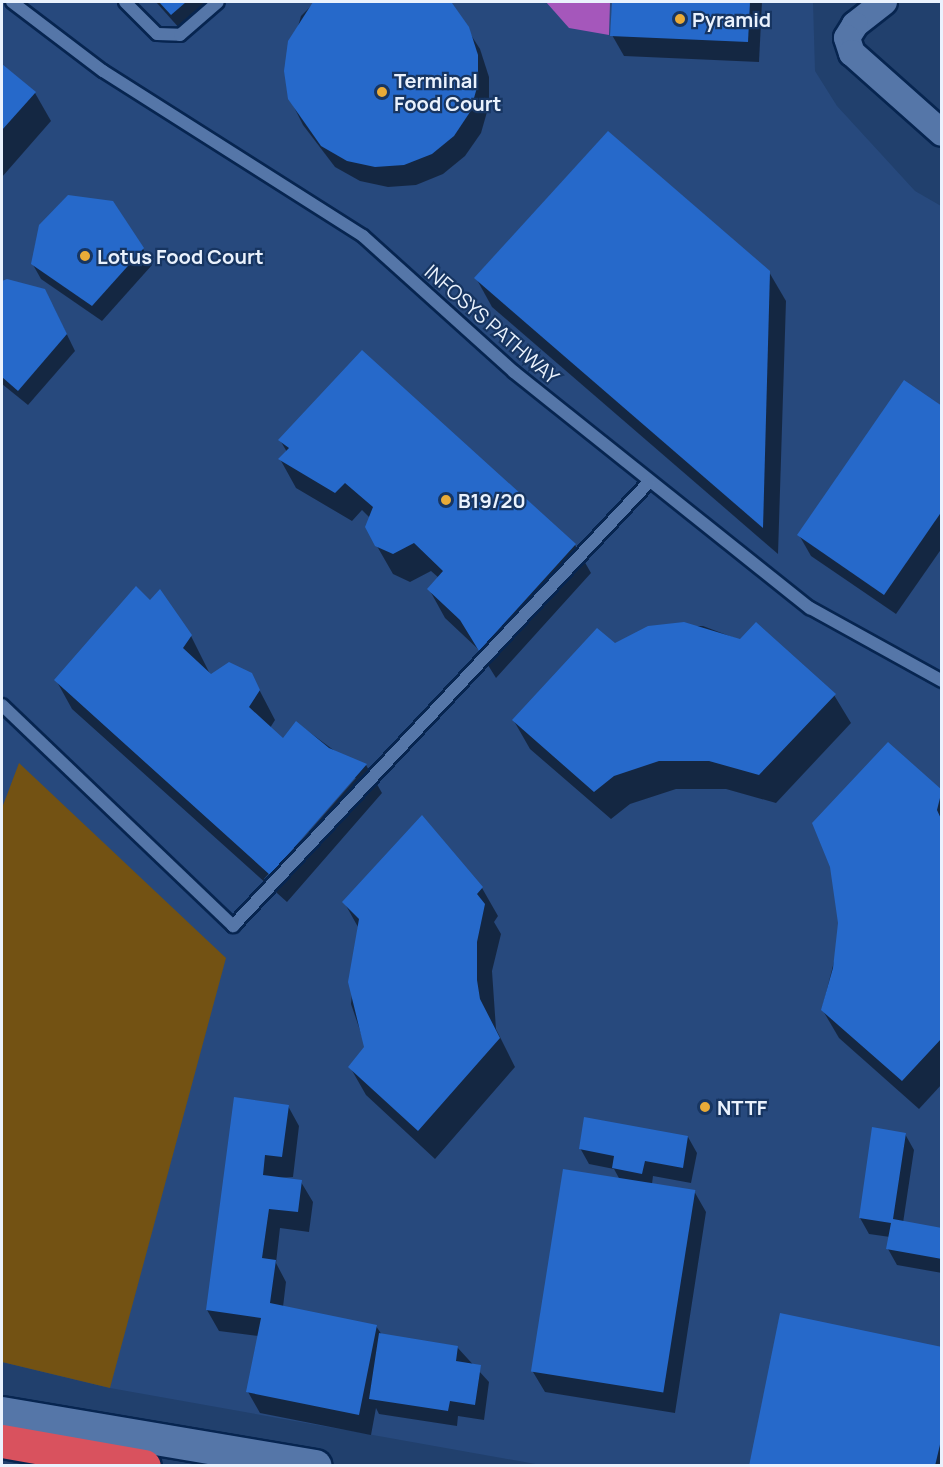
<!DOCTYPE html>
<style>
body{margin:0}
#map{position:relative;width:943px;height:1467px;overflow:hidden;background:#21406d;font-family:Manrope,sans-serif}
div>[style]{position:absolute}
.built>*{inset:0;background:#27497d}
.green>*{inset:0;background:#735213}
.water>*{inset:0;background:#a557bb}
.shadow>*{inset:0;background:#0007}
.building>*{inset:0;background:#2669ca;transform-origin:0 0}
.roads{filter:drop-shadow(2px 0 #072550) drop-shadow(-2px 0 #072550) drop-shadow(0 2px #072550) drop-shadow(0 -2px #072550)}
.service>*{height:12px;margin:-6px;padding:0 6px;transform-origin:6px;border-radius:6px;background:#5576a8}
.minor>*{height:26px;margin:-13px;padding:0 13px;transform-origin:13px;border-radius:13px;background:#5576a8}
.tertiary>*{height:32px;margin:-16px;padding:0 16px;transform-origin:16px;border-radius:16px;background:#5576a8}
.motorway>*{height:33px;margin:-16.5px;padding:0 16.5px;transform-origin:16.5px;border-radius:16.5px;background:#d9525e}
.dots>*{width:16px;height:16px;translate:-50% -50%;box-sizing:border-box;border:3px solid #173561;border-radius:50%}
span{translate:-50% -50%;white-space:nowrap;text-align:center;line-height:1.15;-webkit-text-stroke:4.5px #173561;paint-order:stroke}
.poi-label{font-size:20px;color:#eaf2fd;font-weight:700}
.left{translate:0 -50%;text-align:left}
.street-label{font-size:20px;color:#eaf2fd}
.frame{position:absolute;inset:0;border:3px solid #eaf2fd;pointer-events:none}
</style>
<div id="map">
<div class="built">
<i style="clip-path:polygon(2px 2px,813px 2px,815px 71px,837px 106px,915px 191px,941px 206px,941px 1465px,541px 1465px,110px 1388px,2px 1362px)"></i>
</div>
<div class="green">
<i style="clip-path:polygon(19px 763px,226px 958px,110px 1388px,2px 1362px,2px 808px)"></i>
</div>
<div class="water">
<i style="clip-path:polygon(546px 2px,610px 2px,609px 35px,569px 28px)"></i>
</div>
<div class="shadow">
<i style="clip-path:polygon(156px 2px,212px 2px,180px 29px)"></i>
<i style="clip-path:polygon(315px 2px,451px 4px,480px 49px,489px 77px,489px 105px,481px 133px,465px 156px,443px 174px,416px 185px,388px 187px,360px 181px,335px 167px,303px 125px,290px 99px,285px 71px,301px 16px)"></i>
<i style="clip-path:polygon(613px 2px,762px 2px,759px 62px,624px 56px,612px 35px)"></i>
<i style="clip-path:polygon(2px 66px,35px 93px,51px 121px,2px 177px)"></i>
<i style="clip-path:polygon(143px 249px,152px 265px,102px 321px,41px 279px,32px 263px)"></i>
<i style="clip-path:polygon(769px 272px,786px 301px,778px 554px,492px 307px,476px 278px)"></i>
<i style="clip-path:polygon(7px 280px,53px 306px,75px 351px,28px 405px,2px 384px,2px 283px)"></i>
<i style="clip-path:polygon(942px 408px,942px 548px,896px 614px,811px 556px,799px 535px)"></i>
<i style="clip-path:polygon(280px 440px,575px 545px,591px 573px,496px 678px,478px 649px,445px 618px,429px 589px,439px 578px,431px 571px,410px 582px,393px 574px,366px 527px,370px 518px,362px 510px,352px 521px,296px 488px,280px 459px,287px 452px)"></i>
<i style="clip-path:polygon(703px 626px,740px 640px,834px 695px,851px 723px,776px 803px,726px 789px,676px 789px,630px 804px,611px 819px,530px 749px,514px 721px,615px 645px,648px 627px)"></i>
<i style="clip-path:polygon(evenodd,191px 636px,211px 676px,251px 674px,275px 720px,270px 728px,283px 741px,297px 723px,347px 760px,366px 765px,382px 793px,287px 902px,72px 709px,56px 680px,191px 636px,352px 778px,356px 778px,266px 881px,264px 879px,352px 778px)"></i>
<i style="clip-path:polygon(889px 744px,942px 792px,942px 1084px,919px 1109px,839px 1038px,822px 1009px)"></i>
<i style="clip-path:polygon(482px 888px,498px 916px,494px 922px,501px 934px,492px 971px,496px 1029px,515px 1067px,435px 1159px,366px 1095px,350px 1067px,366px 1048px,351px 1004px,358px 927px,344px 902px)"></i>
<i style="clip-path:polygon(235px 1099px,288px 1106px,299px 1126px,293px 1177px,276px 1178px,301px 1182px,313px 1202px,309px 1232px,280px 1228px,276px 1263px,286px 1282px,283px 1307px,376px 1326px,382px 1335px,457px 1347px,489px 1382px,484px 1420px,458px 1416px,457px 1426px,379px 1414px,376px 1408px,371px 1435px,260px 1413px,248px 1392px,259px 1336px,219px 1331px,207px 1310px)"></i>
<i style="clip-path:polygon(905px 1134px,914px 1150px,903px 1223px,942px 1229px,942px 1273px,897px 1265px,888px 1249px,890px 1237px,869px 1234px,860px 1218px)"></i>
<i style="clip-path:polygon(688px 1137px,697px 1153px,691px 1183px,653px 1176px,652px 1184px,694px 1191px,706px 1212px,675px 1413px,545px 1392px,533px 1372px,620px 1180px,614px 1169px,589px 1164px,580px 1148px)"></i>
<i style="clip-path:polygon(942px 1349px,942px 1466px,750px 1466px)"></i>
</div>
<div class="building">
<i style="clip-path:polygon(159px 2px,186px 2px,171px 15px)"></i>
<i style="clip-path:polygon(313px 2px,452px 3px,469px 27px,478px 55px,478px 84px,470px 112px,454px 136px,432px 154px,404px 165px,375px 167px,347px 161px,321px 146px,288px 99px,284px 71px,288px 41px)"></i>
<i style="clip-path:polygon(612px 2px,750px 2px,748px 42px,610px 36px)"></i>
<i style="clip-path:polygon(2px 64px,36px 92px,2px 130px)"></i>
<i style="clip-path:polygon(608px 131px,770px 271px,763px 528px,474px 278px)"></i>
<i style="clip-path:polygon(68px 195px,113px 201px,144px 248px,92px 306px,31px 264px,39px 225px)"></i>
<i style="clip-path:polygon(7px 279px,45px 289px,67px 334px,18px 391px,2px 377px,2px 281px)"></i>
<i style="clip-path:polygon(362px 350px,576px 544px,479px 651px,460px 620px,427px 589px,443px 571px,414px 543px,393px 554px,375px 546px,365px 527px,373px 507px,345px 483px,335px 493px,278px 459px,289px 448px,278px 440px)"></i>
<i style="clip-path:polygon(904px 380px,942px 406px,942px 511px,884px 595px,797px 535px)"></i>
<i style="clip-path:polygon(136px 586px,150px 600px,160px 589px,192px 635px,183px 648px,211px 674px,229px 662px,252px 673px,260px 690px,249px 707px,283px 738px,296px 721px,329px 748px,367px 764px,270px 875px,54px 680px)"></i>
<i style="clip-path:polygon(684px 622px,740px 639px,756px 622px,836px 694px,759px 775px,709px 761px,659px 761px,614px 776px,594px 792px,512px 720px,597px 628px,615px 643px,648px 626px)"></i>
<i style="clip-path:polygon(888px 742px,942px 790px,937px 810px,942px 821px,942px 1038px,902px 1081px,821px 1010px,833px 968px,838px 923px,830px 867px,812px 823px)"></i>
<i style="clip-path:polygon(422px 815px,483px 887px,477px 894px,485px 904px,477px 942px,477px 980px,480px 999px,500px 1038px,418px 1131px,348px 1067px,364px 1047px,348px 982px,359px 919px,342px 902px)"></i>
<i style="clip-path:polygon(234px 1097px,289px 1105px,282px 1157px,265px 1155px,263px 1175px,302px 1180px,298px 1212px,269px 1209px,262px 1258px,276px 1260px,270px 1303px,377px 1325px,359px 1415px,246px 1392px,261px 1318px,206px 1310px)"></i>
<i style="clip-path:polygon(584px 1117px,688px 1136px,683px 1168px,645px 1161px,642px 1174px,612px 1168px,614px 1156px,579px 1149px)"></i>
<i style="clip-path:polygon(872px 1127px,906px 1133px,893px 1219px,942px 1228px,942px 1259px,886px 1249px,891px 1223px,859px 1218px)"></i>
<i style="left:563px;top:1169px;width:134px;height:205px;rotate:9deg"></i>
<i style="clip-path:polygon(780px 1313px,942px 1347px,942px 1436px,935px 1466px,749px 1466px)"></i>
<i style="clip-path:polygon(379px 1333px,458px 1346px,456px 1361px,481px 1365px,475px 1405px,450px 1401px,448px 1411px,369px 1399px)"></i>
</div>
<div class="roads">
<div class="service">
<i style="left:12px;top:2px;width:114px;rotate:37.2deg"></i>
<i style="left:103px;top:71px;width:308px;rotate:32.4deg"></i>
<i style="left:363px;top:236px;width:203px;rotate:42deg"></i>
<i style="left:514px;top:372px;width:379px;rotate:38.6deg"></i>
<i style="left:810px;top:608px;width:151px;rotate:28.9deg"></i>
<i style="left:125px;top:2px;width:45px;rotate:45deg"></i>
<i style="left:157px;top:34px;width:23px;rotate:2deg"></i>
<i style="left:180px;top:35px;width:50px;rotate:-41deg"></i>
<i style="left:2px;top:705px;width:320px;rotate:43.7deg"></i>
<i style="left:233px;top:926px;width:608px;rotate:-46.86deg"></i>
</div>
<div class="minor">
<i style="left:884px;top:2px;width:37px;rotate:142deg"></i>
<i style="left:855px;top:25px;width:15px;rotate:122deg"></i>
<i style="left:847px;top:38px;width:16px;rotate:72deg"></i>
<i style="left:852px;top:53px;width:120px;rotate:41.6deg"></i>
</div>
<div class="tertiary">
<i style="left:2px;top:1413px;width:318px;rotate:9.6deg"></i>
</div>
<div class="motorway">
<i style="left:2px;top:1441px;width:144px;rotate:10deg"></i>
</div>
</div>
<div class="dots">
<i style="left:680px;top:19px;background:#e9ab38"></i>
<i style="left:382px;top:92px;background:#e9ab38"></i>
<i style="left:85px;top:256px;background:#e9ab38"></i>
<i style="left:446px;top:500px;background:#e9ab38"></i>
<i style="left:705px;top:1107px;background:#e9ab38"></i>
</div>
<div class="poi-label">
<span class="left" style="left:692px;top:19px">Pyramid</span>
<span class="left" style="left:394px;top:92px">Terminal<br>Food Court</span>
<span class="left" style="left:97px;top:256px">Lotus Food Court</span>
<span class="left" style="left:458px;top:500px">B19/20</span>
<span class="left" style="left:717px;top:1107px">NTTF</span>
</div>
<div class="street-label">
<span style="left:492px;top:324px;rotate:41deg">INFOSYS PATHWAY</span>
</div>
<div class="frame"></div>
</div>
